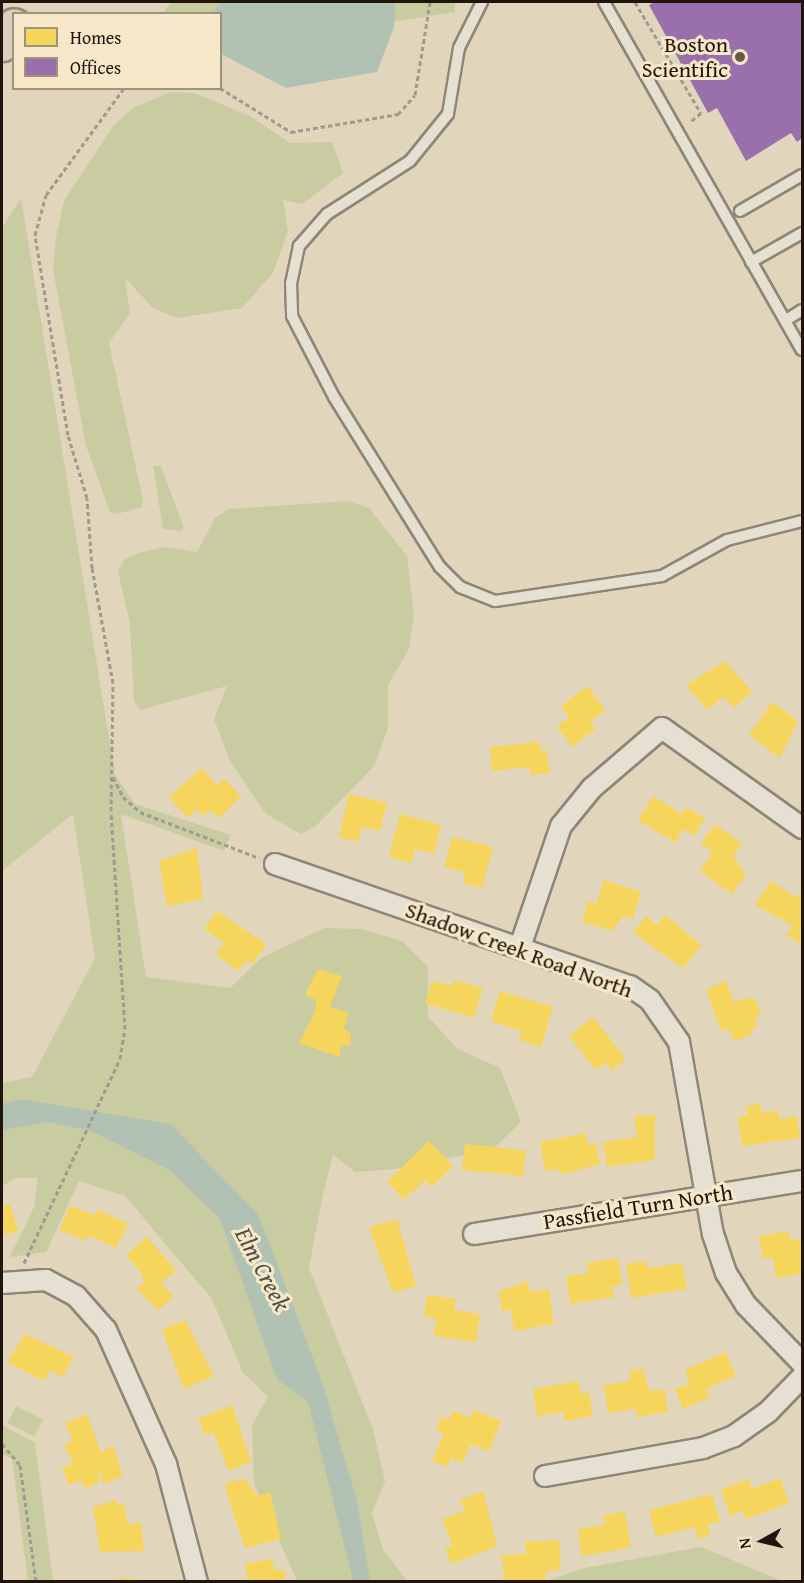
<!DOCTYPE html>
<style>
body{margin:0}
#map{position:relative;width:804px;height:1583px;overflow:hidden;background:#e1d6bb;font-family:"Gentium Book Plus",serif}
div>[style]{position:absolute}
.green>*{inset:0;background:#c9cba1;transform-origin:0 0}
.water>*{inset:0;background:#b1c2b5}
.homes>*{inset:0;background:#f6d55c;transform-origin:0 0}
.offices>*{inset:0;background:#9970ab}
.path>*{height:3px;margin-top:-1.5px;transform-origin:0;background:repeating-linear-gradient(90deg,#a09a90 0 4.5px,transparent 0 7.5px)}
.roads{filter:drop-shadow(2px 0 #8e8676) drop-shadow(-2px 0 #8e8676) drop-shadow(0 2px #8e8676) drop-shadow(0 -2px #8e8676)}
.lane>*{height:10px;margin:-5px;padding:0 5px;transform-origin:5px;border-radius:5px;background:#e6e0d3}
.street>*{height:20px;margin:-10px;padding:0 10px;transform-origin:10px;border-radius:10px;background:#e6e0d3}
.highway>*{height:33px;margin:-16.5px;padding:0 16.5px;transform-origin:16.5px;border-radius:16.5px;background:#d9d1be}
.dots>*{width:16px;height:16px;translate:-50% -50%;box-sizing:border-box;border:3px solid #f6e8c8;border-radius:50%}
span{translate:-50% -50%;white-space:nowrap;text-align:center;line-height:1.15;-webkit-text-stroke:6px #f6e8c8;paint-order:stroke}
.poi-label{font-size:22px;color:#20140c}
.right{translate:-100% -50%;text-align:right}
.street-label{font-size:22px;color:#20140c}
.water-label{font-size:24px;color:#4c4e46;font-style:italic}
.frame{position:absolute;inset:0;border:3px solid #20140c;pointer-events:none}
.legend{position:absolute;left:12px;top:12px;width:210px;height:78px;box-sizing:border-box;background:#f6e8c8;border:2px solid #a0937d;margin:0;padding:8px 10px;list-style:none;font-size:18px;color:#20140c}
.legend li{display:flex;align-items:center;gap:12px;height:30px}
.legend b{width:30px;border:2px solid #a0937d}
.north{position:absolute;left:732px;top:1511px;width:60px;height:60px;-webkit-text-stroke:4px #f6e8c8;paint-order:stroke;rotate:262deg;font-size:16px;font-weight:700;line-height:24px;text-align:center;color:#20140c}
.north::after{content:'';display:block;margin:auto;width:21px;height:27px;background:#20140c;clip-path:polygon(50% 0,100% 100%,50% 72%,0 100%)}
</style>
<div id="map">
<div class="green">
<i style="clip-path:polygon(171px 2px,455px 2px,455px 12px,221px 49px,220px 14px,162px 14px)"></i>
<i style="clip-path:polygon(171px 92px,194px 93px,250px 116px,290px 143px,332px 142px,343px 173px,302px 204px,283px 200px,288px 231px,273px 273px,242px 308px,178px 318px,154px 309px,125px 278px,130px 313px,109px 343px,143px 500px,142px 507px,117px 514px,110px 512px,86px 446px,53px 269px,56px 238px,64px 201px,114px 125px,133px 108px)"></i>
<i style="clip-path:polygon(21px 198px,115px 775px,135px 804px,231px 835px,224px 851px,121px 814px,146px 977px,230px 988px,261px 958px,324px 928px,361px 929px,402px 941px,428px 967px,428px 1017px,458px 1049px,500px 1068px,521px 1122px,493px 1149px,395px 1169px,355px 1172px,333px 1155px,322px 1199px,309px 1268px,373px 1429px,385px 1482px,372px 1513px,383px 1549px,407px 1581px,297px 1581px,254px 1484px,252px 1425px,268px 1397px,243px 1373px,212px 1299px,125px 1196px,79px 1181px,46px 1252px,10px 1257px,34px 1207px,38px 1178px,16px 1178px,2px 1186px,2px 1083px,32px 1077px,95px 958px,73px 814px,2px 871px,2px 228px)"></i>
<i style="clip-path:polygon(153px 466px,161px 466px,184px 528px,180px 531px,163px 529px)"></i>
<i style="clip-path:polygon(348px 501px,369px 508px,407px 556px,414px 615px,409px 649px,388px 685px,388px 728px,374px 766px,317px 825px,301px 834px,266px 814px,229px 759px,214px 719px,227px 686px,140px 710px,134px 701px,130px 624px,118px 571px,124px 560px,139px 553px,165px 547px,197px 552px,215px 518px,228px 509px)"></i>
<i style="left:16px;top:1406px;width:30px;height:19px;rotate:27deg"></i>
<i style="clip-path:polygon(2px 1425px,35px 1443px,53px 1581px,28px 1581px,12px 1459px,2px 1454px)"></i>
<i style="clip-path:polygon(701px 1547px,782px 1581px,547px 1581px,585px 1568px)"></i>
</div>
<div class="water">
<i style="clip-path:polygon(222px 2px,395px 2px,394px 27px,377px 72px,286px 88px,221px 54px,220px 14px,212px 13px)"></i>
<i style="clip-path:polygon(20px 1099px,170px 1124px,258px 1214px,322px 1382px,357px 1501px,370px 1581px,353px 1581px,308px 1402px,277px 1379px,220px 1219px,170px 1170px,89px 1130px,46px 1122px,2px 1130px,2px 1104px)"></i>
</div>
<div class="homes">
<i style="clip-path:polygon(725px 661px,752px 692px,734px 708px,723px 697px,707px 710px,686px 685px)"></i>
<i style="clip-path:polygon(588px 686px,605px 710px,590px 722px,596px 729px,572px 747px,557px 726px,569px 717px,561px 706px)"></i>
<i style="clip-path:polygon(772px 702px,798px 721px,780px 758px,749px 735px)"></i>
<i style="clip-path:polygon(540px 742px,541px 751px,547px 750px,550px 773px,530px 775px,530px 767px,492px 771px,490px 747px)"></i>
<i style="clip-path:polygon(202px 768px,217px 785px,225px 779px,241px 797px,218px 818px,211px 810px,204px 816px,197px 809px,188px 818px,169px 797px)"></i>
<i style="clip-path:polygon(349px 794px,387px 803px,380px 831px,362px 827px,358px 842px,339px 837px)"></i>
<i style="clip-path:polygon(653px 796px,682px 814px,686px 807px,705px 818px,694px 836px,683px 829px,675px 843px,638px 820px)"></i>
<i style="clip-path:polygon(400px 814px,441px 825px,434px 854px,415px 849px,411px 863px,389px 857px)"></i>
<i style="clip-path:polygon(715px 824px,742px 843px,733px 856px,746px 874px,732px 894px,700px 871px,713px 852px,701px 843px)"></i>
<i style="clip-path:polygon(452px 837px,493px 847px,482px 888px,463px 883px,465px 872px,444px 867px)"></i>
<i style="clip-path:polygon(197px 848px,203px 899px,167px 906px,159px 861px)"></i>
<i style="clip-path:polygon(604px 880px,641px 892px,633px 919px,623px 916px,612px 931px,582px 922px,588px 901px,596px 904px)"></i>
<i style="clip-path:polygon(771px 881px,797px 898px,802px 890px,800px 944px,786px 935px,793px 926px,755px 905px)"></i>
<i style="clip-path:polygon(217px 911px,266px 944px,253px 964px,247px 960px,239px 971px,216px 955px,224px 943px,204px 929px)"></i>
<i style="clip-path:polygon(665px 915px,702px 945px,683px 968px,633px 933px,646px 916px,657px 925px)"></i>
<i style="clip-path:polygon(318px 969px,342px 976px,330px 1007px,348px 1012px,344px 1029px,351px 1033px,350px 1046px,341px 1045px,340px 1057px,299px 1043px,315px 1012px,316px 1000px,305px 995px)"></i>
<i style="clip-path:polygon(454px 980px,483px 988px,474px 1018px,425px 1003px,432px 981px,452px 986px)"></i>
<i style="clip-path:polygon(726px 981px,734px 1002px,754px 997px,761px 1015px,755px 1017px,758px 1026px,750px 1029px,752px 1035px,734px 1041px,729px 1029px,721px 1031px,706px 989px)"></i>
<i style="clip-path:polygon(500px 991px,553px 1007px,541px 1047px,519px 1040px,522px 1031px,491px 1021px)"></i>
<i style="clip-path:polygon(593px 1017px,626px 1059px,612px 1071px,606px 1063px,596px 1070px,569px 1036px)"></i>
<i style="clip-path:polygon(760px 1104px,762px 1113px,778px 1110px,779px 1119px,797px 1116px,800px 1138px,742px 1146px,738px 1117px,748px 1115px,746px 1106px)"></i>
<i style="clip-path:polygon(655px 1114px,655px 1160px,607px 1167px,603px 1142px,637px 1137px,634px 1117px)"></i>
<i style="clip-path:polygon(586px 1133px,588px 1145px,596px 1143px,600px 1164px,561px 1175px,559px 1169px,545px 1171px,540px 1142px)"></i>
<i style="clip-path:polygon(429px 1141px,453px 1166px,432px 1187px,425px 1180px,404px 1200px,387px 1182px)"></i>
<i style="left:465px;top:1144px;width:61px;height:26px;rotate:6deg"></i>
<i style="clip-path:polygon(10px 1204px,18px 1231px,2px 1235px,2px 1206px)"></i>
<i style="clip-path:polygon(70px 1206px,95px 1215px,97px 1209px,128px 1224px,116px 1248px,88px 1235px,86px 1241px,59px 1230px)"></i>
<i style="clip-path:polygon(397px 1219px,416px 1286px,393px 1293px,369px 1227px)"></i>
<i style="clip-path:polygon(789px 1231px,790px 1240px,802px 1238px,802px 1274px,776px 1278px,773px 1257px,763px 1259px,759px 1236px)"></i>
<i style="clip-path:polygon(147px 1237px,176px 1270px,161px 1283px,174px 1297px,158px 1310px,137px 1289px,144px 1283px,141px 1273px,126px 1255px)"></i>
<i style="clip-path:polygon(618px 1258px,622px 1284px,612px 1286px,614px 1297px,570px 1304px,566px 1276px,588px 1273px,587px 1263px)"></i>
<i style="clip-path:polygon(646px 1261px,647px 1268px,682px 1263px,687px 1289px,631px 1298px,626px 1264px)"></i>
<i style="clip-path:polygon(528px 1281px,530px 1292px,549px 1289px,554px 1324px,514px 1331px,511px 1310px,502px 1311px,499px 1291px)"></i>
<i style="clip-path:polygon(427px 1295px,456px 1299px,454px 1310px,480px 1314px,476px 1342px,434px 1336px,436px 1318px,424px 1316px)"></i>
<i style="clip-path:polygon(185px 1320px,214px 1376px,184px 1389px,162px 1330px)"></i>
<i style="clip-path:polygon(25px 1334px,74px 1357px,63px 1377px,50px 1370px,44px 1381px,7px 1362px)"></i>
<i style="clip-path:polygon(726px 1352px,736px 1376px,706px 1389px,710px 1397px,683px 1409px,675px 1389px,690px 1383px,685px 1370px)"></i>
<i style="clip-path:polygon(642px 1368px,650px 1391px,665px 1389px,668px 1412px,637px 1417px,636px 1409px,608px 1413px,604px 1385px,630px 1381px,629px 1371px)"></i>
<i style="clip-path:polygon(579px 1381px,581px 1394px,589px 1392px,593px 1416px,565px 1421px,563px 1412px,537px 1416px,533px 1389px)"></i>
<i style="clip-path:polygon(232px 1405px,251px 1462px,229px 1471px,213px 1432px,205px 1435px,198px 1419px)"></i>
<i style="clip-path:polygon(474px 1410px,501px 1421px,489px 1451px,470px 1444px,463px 1463px,451px 1458px,447px 1467px,432px 1461px,444px 1433px,436px 1430px,441px 1417px,449px 1420px,452px 1411px,471px 1418px)"></i>
<i style="clip-path:polygon(87px 1414px,101px 1452px,113px 1446px,123px 1476px,104px 1484px,97px 1469px,99px 1483px,85px 1488px,81px 1480px,69px 1485px,62px 1468px,73px 1463px,64px 1444px,73px 1441px,65px 1423px)"></i>
<i style="clip-path:polygon(780px 1478px,789px 1503px,746px 1519px,743px 1511px,731px 1516px,721px 1490px,749px 1479px,752px 1489px)"></i>
<i style="clip-path:polygon(246px 1479px,257px 1496px,270px 1492px,281px 1539px,245px 1548px,226px 1490px,226px 1483px)"></i>
<i style="clip-path:polygon(483px 1491px,497px 1546px,451px 1564px,445px 1548px,453px 1546px,442px 1519px,465px 1511px,460px 1500px)"></i>
<i style="clip-path:polygon(712px 1494px,720px 1522px,708px 1525px,710px 1536px,698px 1539px,695px 1527px,656px 1537px,649px 1510px)"></i>
<i style="clip-path:polygon(116px 1500px,117px 1505px,124px 1504px,128px 1525px,141px 1522px,144px 1551px,100px 1552px,93px 1507px)"></i>
<i style="clip-path:polygon(625px 1512px,631px 1548px,582px 1556px,578px 1529px,605px 1525px,604px 1515px)"></i>
<i style="clip-path:polygon(559px 1540px,561px 1570px,546px 1571px,546px 1582px,504px 1582px,502px 1555px,526px 1554px,525px 1542px)"></i>
<i style="clip-path:polygon(272px 1559px,274px 1569px,286px 1571px,284px 1582px,248px 1582px,245px 1564px)"></i>
<i style="clip-path:polygon(122px 1578px,134px 1578px,135px 1582px,111px 1582px)"></i>
</div>
<div class="offices">
<i style="clip-path:polygon(655px 2px,802px 2px,802px 138px,797px 142px,791px 133px,746px 161px,717px 108px,708px 113px,649px 5px)"></i>
</div>
<div class="path">
<i style="left:635px;top:2px;width:129px;rotate:59.3deg"></i>
<i style="left:701px;top:113px;width:14px;rotate:141deg"></i>
<i style="left:220px;top:88px;width:84px;rotate:31.8deg"></i>
<i style="left:291px;top:132px;width:109px;rotate:-9.5deg"></i>
<i style="left:398px;top:114px;width:25px;rotate:-48deg"></i>
<i style="left:415px;top:95px;width:94px;rotate:-80.8deg"></i>
<i style="left:113px;top:777px;width:22px;rotate:63deg"></i>
<i style="left:123px;top:797px;width:23px;rotate:41deg"></i>
<i style="left:140px;top:812px;width:128px;rotate:21.1deg"></i>
<i style="left:24px;top:1263px;width:225px;rotate:-64.8deg"></i>
<i style="left:120px;top:1059px;width:30px;rotate:-81deg"></i>
<i style="left:125px;top:1029px;width:218px;rotate:-93.7deg"></i>
<i style="left:111px;top:811px;width:128px;rotate:-89.1deg"></i>
<i style="left:113px;top:683px;width:117px;rotate:-100.3deg"></i>
<i style="left:92px;top:568px;width:70px;rotate:-94.1deg"></i>
<i style="left:87px;top:498px;width:66px;rotate:-106.8deg"></i>
<i style="left:68px;top:435px;width:203px;rotate:-99.4deg"></i>
<i style="left:35px;top:235px;width:41px;rotate:-74.6deg"></i>
<i style="left:46px;top:195px;width:132px;rotate:-53.9deg"></i>
<i style="left:2px;top:1444px;width:28px;rotate:49deg"></i>
<i style="left:20px;top:1465px;width:118px;rotate:82.2deg"></i>
</div>
<div class="roads">
<div class="lane">
<i style="left:482px;top:2px;width:51px;rotate:116.6deg"></i>
<i style="left:459px;top:48px;width:67px;rotate:99.5deg"></i>
<i style="left:448px;top:114px;width:60px;rotate:129deg"></i>
<i style="left:410px;top:161px;width:98px;rotate:147.4deg"></i>
<i style="left:327px;top:214px;width:43px;rotate:131.2deg"></i>
<i style="left:299px;top:246px;width:38px;rotate:102deg"></i>
<i style="left:291px;top:283px;width:33px;rotate:88deg"></i>
<i style="left:292px;top:316px;width:91px;rotate:62.6deg"></i>
<i style="left:334px;top:397px;width:200px;rotate:58.1deg"></i>
<i style="left:440px;top:567px;width:28px;rotate:45deg"></i>
<i style="left:460px;top:587px;width:38px;rotate:22deg"></i>
<i style="left:495px;top:601px;width:169px;rotate:-8.5deg"></i>
<i style="left:662px;top:576px;width:74px;rotate:-29deg"></i>
<i style="left:727px;top:540px;width:77px;rotate:-14.2deg"></i>
<i style="left:604px;top:2px;width:400px;rotate:60.4deg"></i>
<i style="left:740px;top:211px;width:72px;rotate:-30.1deg"></i>
<i style="left:751px;top:262px;width:59px;rotate:-29.6deg"></i>
<i style="left:786px;top:320px;width:19px;rotate:-32deg"></i>
</div>
<div class="street">
<i style="left:275px;top:864px;width:375px;rotate:19deg"></i>
<i style="left:630px;top:986px;width:24px;rotate:35deg"></i>
<i style="left:650px;top:1000px;width:51px;rotate:55.4deg"></i>
<i style="left:679px;top:1042px;width:195px;rotate:80deg"></i>
<i style="left:713px;top:1234px;width:41px;rotate:71.6deg"></i>
<i style="left:726px;top:1273px;width:38px;rotate:58deg"></i>
<i style="left:746px;top:1305px;width:81px;rotate:46deg"></i>
<i style="left:520px;top:947px;width:128px;rotate:-71.3deg"></i>
<i style="left:561px;top:826px;width:49px;rotate:-50.8deg"></i>
<i style="left:592px;top:788px;width:92px;rotate:-40.6deg"></i>
<i style="left:662px;top:728px;width:172px;rotate:35.5deg"></i>
<i style="left:474px;top:1234px;width:332px;rotate:-9.2deg"></i>
<i style="left:2px;top:1283px;width:44px;rotate:-3.9deg"></i>
<i style="left:46px;top:1280px;width:34px;rotate:28deg"></i>
<i style="left:76px;top:1296px;width:45px;rotate:48.6deg"></i>
<i style="left:106px;top:1330px;width:147px;rotate:65.9deg"></i>
<i style="left:166px;top:1464px;width:122px;rotate:75.3deg"></i>
<i style="left:545px;top:1476px;width:160px;rotate:-10deg"></i>
<i style="left:703px;top:1448px;width:33px;rotate:-21deg"></i>
<i style="left:734px;top:1436px;width:42px;rotate:-35.2deg"></i>
<i style="left:768px;top:1412px;width:49px;rotate:-45.8deg"></i>
</div>
<div class="highway">
<i style="left:2px;top:44px;width:22px;rotate:-58deg"></i>
</div>
</div>
<div class="dots">
<i style="left:740px;top:57px;background:#645849"></i>
</div>
<div class="poi-label">
<span class="right" style="left:728px;top:57px">Boston<br>Scientific</span>
</div>
<div class="street-label">
<span style="left:519px;top:950px;rotate:20deg">Shadow Creek Road North</span>
<span style="left:638px;top:1207px;rotate:-9deg">Passfield Turn North</span>
</div>
<div class="water-label">
<span style="left:263px;top:1269px;rotate:62deg">Elm Creek</span>
</div>
<div class="frame"></div>
<ul class="legend">
<li><b style="height:16px;background:#f6d55c"></b>Homes</li>
<li><b style="height:16px;background:#9970ab"></b>Offices</li>
</ul>
<div class="north">N</div>
</div>
